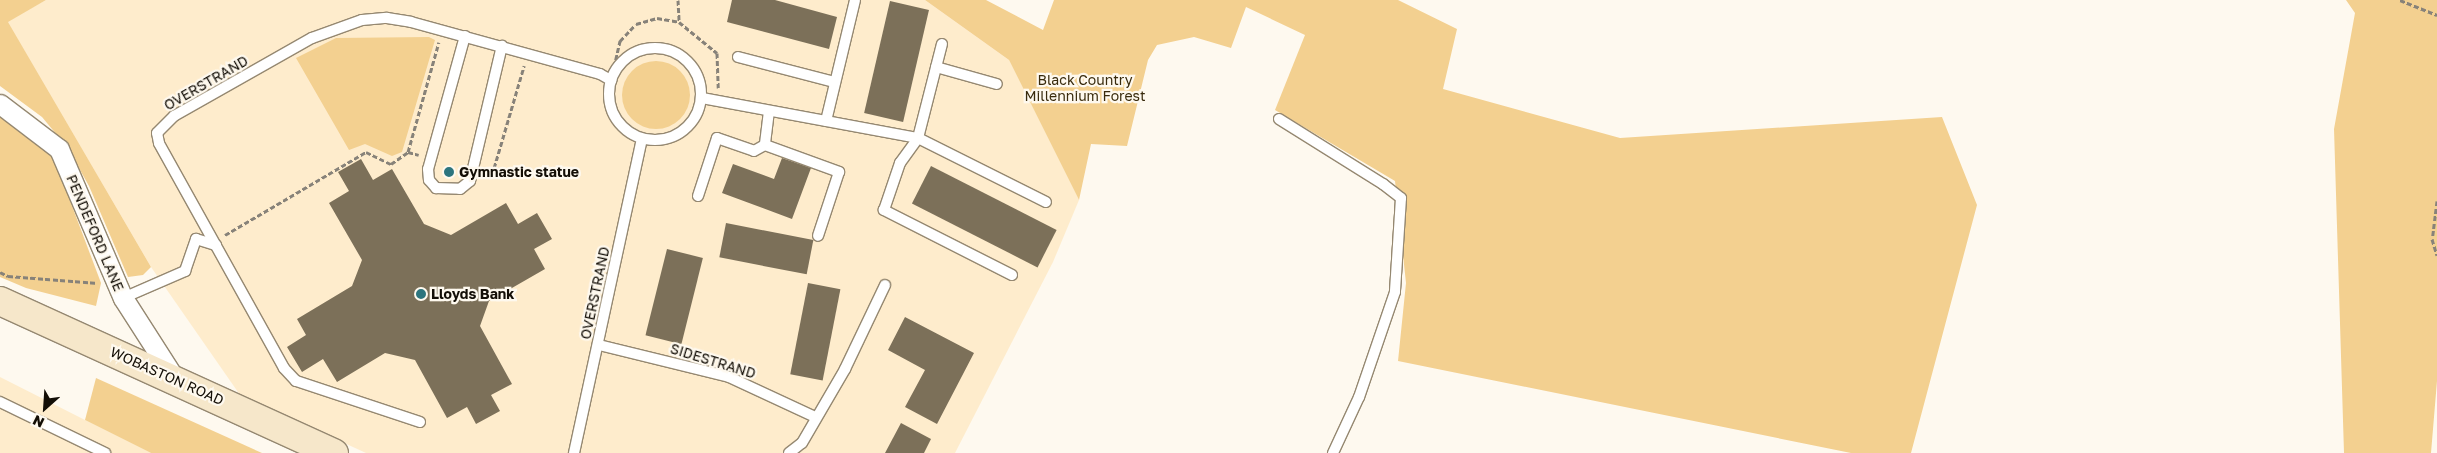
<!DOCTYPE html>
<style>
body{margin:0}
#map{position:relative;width:2437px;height:453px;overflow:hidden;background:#fef9ef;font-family:"Golos Text",sans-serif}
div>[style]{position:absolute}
.built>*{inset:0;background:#feeccc}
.green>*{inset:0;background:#f3d090}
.round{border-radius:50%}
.building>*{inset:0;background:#7c7059;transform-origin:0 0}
.path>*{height:3px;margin-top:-1.5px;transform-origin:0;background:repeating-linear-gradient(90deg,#878279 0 5px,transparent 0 7.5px)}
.roads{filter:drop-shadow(1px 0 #958871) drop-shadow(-1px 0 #958871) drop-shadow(0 1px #958871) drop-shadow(0 -1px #958871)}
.lane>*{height:10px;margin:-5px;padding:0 5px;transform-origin:5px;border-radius:5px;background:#fff}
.lane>.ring{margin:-5px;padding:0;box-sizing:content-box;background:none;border:10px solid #fff;border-radius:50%}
.street>*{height:19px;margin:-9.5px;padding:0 9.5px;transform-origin:9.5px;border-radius:9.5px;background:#fff}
.secondary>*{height:28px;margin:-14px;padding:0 14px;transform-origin:14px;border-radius:14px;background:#f6e7ca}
.dots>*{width:14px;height:14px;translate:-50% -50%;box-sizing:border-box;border:2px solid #fef9ef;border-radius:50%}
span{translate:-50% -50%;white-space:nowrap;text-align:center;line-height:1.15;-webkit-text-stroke:4.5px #fef9ef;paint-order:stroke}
.park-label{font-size:14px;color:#392b0d}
.street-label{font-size:14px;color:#130e06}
.poi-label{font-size:14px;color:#130e06;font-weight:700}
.left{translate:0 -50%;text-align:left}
.north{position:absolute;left:20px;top:383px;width:50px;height:50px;-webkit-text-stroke:4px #fef9ef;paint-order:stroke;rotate:206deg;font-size:14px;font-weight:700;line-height:20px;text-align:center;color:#130e06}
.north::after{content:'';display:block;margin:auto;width:18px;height:22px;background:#130e06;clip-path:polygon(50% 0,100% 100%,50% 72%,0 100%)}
</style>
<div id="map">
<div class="built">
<i style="clip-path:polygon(46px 0,925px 0,1009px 60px,1079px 200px,1053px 262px,955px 453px,366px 453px,240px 395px,151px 267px,7px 21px)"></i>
<i style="clip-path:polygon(0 377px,85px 420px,151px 453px,0 453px)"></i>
</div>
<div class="green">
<i style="clip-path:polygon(0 0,46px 0,8px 22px,151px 267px,143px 275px,128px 277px,89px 186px,67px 147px,42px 117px,0 86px)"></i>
<i style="clip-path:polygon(925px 0,986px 0,1043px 30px,1054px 0,1398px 0,1457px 29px,1443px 89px,1620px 138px,1942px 117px,1977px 205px,1911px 453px,1851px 453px,1398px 361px,1406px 283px,1395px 181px,1275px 110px,1305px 35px,1246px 7px,1231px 48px,1194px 37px,1157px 45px,1148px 60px,1127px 146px,1091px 144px,1079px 200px,1009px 60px)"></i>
<i style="clip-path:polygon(2346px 0,2437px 0,2437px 381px,2431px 453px,2344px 453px,2334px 129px,2355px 13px)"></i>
<i style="clip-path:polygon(429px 37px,435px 40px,402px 152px,392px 156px,365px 144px,349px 150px,296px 58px,336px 38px)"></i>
<i class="round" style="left:622px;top:61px;width:68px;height:68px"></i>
<i style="clip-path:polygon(0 116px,54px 158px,101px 283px,96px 306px,26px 288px,0 277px)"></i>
<i style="clip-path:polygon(96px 378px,262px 453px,151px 453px,85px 420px)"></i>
</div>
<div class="building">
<i style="clip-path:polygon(732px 0,775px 0,837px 17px,829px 49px,727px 22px)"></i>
<i style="left:890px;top:1px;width:40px;height:115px;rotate:13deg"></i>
<i style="clip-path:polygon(782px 158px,811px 168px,792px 219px,722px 193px,733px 164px,774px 179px)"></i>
<i style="clip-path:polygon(361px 159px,373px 180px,392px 169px,424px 224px,451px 235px,506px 203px,518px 224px,537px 213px,552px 239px,534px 249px,545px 269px,489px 301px,480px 326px,512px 384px,491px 395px,500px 411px,476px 424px,467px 407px,447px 418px,415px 360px,385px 353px,337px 382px,323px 359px,302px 372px,287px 347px,306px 335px,297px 319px,352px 286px,362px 260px,329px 203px,349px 191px,338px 172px)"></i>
<i style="left:931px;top:166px;width:141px;height:42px;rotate:27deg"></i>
<i style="left:726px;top:223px;width:89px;height:35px;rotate:11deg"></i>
<i style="left:667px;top:249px;width:37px;height:89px;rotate:14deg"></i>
<i style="left:808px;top:283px;width:33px;height:93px;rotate:11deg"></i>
<i style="clip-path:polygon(905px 317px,974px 353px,937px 424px,905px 407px,925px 370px,888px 350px)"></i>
<i style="clip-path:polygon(901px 423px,931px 439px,924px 453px,885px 453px)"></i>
</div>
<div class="path">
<i style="left:678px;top:0;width:22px;rotate:87deg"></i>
<i style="left:679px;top:22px;width:49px;rotate:39.2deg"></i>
<i style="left:717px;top:53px;width:35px;rotate:88deg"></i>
<i style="left:2400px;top:0;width:40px;rotate:22deg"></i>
<i style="left:614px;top:67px;width:27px;rotate:-77deg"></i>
<i style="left:620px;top:41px;width:23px;rotate:-47deg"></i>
<i style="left:636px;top:24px;width:22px;rotate:-16deg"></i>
<i style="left:657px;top:18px;width:22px;rotate:10deg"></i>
<i style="left:408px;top:152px;width:114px;rotate:-74.3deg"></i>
<i style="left:483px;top:173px;width:9px;rotate:13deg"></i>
<i style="left:492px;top:175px;width:114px;rotate:-73.6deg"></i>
<i style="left:2437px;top:201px;width:38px;rotate:97deg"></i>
<i style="left:2432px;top:239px;width:17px;rotate:73deg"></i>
<i style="left:225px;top:235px;width:164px;rotate:-30.5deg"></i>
<i style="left:366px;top:152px;width:28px;rotate:26deg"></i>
<i style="left:391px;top:164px;width:21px;rotate:-35deg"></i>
<i style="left:408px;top:152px;width:11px;rotate:15deg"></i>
<i style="left:0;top:272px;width:9px;rotate:27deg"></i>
<i style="left:8px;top:276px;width:90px;rotate:4.4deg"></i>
</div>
<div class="roads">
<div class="lane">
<i style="left:465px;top:36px;width:138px;rotate:105.5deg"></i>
<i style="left:428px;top:169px;width:11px;rotate:85deg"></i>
<i style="left:429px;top:180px;width:11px;rotate:49deg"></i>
<i style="left:436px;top:188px;width:24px;rotate:2deg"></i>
<i style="left:460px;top:189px;width:13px;rotate:-39deg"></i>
<i style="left:470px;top:181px;width:139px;rotate:-76.7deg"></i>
<i class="ring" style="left:609px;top:48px;width:82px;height:82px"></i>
<i style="left:738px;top:57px;width:100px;rotate:14.5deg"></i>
<i style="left:936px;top:67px;width:63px;rotate:15.6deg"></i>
<i style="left:702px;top:98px;width:220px;rotate:10.5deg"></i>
<i style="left:918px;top:138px;width:97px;rotate:-75.7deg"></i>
<i style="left:769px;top:111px;width:34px;rotate:97deg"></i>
<i style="left:765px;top:145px;width:79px;rotate:20deg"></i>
<i style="left:839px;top:172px;width:67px;rotate:108.2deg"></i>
<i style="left:1279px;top:119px;width:123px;rotate:32deg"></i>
<i style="left:1383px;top:184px;width:23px;rotate:38deg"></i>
<i style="left:1401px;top:198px;width:94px;rotate:93.7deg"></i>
<i style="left:1395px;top:292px;width:111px;rotate:108.9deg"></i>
<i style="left:1359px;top:397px;width:62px;rotate:114.9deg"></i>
<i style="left:826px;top:121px;width:124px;rotate:-76.5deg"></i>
<i style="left:698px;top:196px;width:61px;rotate:-71.9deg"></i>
<i style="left:717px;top:138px;width:39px;rotate:19deg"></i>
<i style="left:754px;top:151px;width:13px;rotate:-29deg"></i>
<i style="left:1012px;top:275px;width:144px;rotate:-153.1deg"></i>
<i style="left:884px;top:210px;width:50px;rotate:-71.2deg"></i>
<i style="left:900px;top:163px;width:31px;rotate:-54deg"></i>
<i style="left:918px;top:138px;width:143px;rotate:26.6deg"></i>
<i style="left:123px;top:298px;width:68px;rotate:-23.5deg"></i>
<i style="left:185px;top:271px;width:34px;rotate:-71deg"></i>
<i style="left:196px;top:239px;width:21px;rotate:17deg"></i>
<i style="left:599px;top:345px;width:134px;rotate:13.8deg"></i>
<i style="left:729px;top:377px;width:95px;rotate:24.9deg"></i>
<i style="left:0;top:402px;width:117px;rotate:25.9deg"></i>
<i style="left:420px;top:422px;width:131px;rotate:-161.7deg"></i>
<i style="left:296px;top:381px;width:18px;rotate:-133deg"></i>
<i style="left:284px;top:368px;width:257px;rotate:-119.1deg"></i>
<i style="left:159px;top:143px;width:10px;rotate:-101deg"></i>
<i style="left:157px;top:133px;width:24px;rotate:-45deg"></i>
<i style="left:174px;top:116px;width:159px;rotate:-29.5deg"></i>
<i style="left:312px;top:38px;width:53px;rotate:-19.8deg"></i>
<i style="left:362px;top:20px;width:25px;rotate:-5deg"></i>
<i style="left:387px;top:18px;width:24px;rotate:9deg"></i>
<i style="left:411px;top:22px;width:196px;rotate:15.4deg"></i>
<i style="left:600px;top:74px;width:13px;rotate:29deg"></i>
<i style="left:574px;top:453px;width:321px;rotate:-77.8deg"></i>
<i style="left:789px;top:453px;width:16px;rotate:-38deg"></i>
<i style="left:802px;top:443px;width:86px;rotate:-59.8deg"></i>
<i style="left:845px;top:369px;width:93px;rotate:-64.5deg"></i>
</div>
<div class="street">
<i style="left:0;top:104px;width:74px;rotate:37.3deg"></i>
<i style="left:59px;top:149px;width:162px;rotate:66.8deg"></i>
<i style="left:123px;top:298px;width:96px;rotate:57.3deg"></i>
</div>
<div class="secondary">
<i style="left:0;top:301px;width:367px;rotate:24.5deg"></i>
</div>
</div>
<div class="dots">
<i style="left:449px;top:172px;background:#2d757e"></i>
<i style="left:421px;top:294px;background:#2d757e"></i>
</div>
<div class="park-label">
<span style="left:1085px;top:88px">Black Country<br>Millennium Forest</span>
</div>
<div class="street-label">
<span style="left:206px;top:83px;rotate:-30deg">OVERSTRAND</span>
<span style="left:95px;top:233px;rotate:67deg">PENDEFORD LANE</span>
<span style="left:595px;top:293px;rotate:-78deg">OVERSTRAND</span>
<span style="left:713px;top:361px;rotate:17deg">SIDESTRAND</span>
<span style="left:167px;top:376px;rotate:24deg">WOBASTON ROAD</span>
</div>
<div class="poi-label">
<span class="left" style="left:459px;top:172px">Gymnastic statue</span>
<span class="left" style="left:431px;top:294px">Lloyds Bank</span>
</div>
<div class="north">N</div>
</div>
